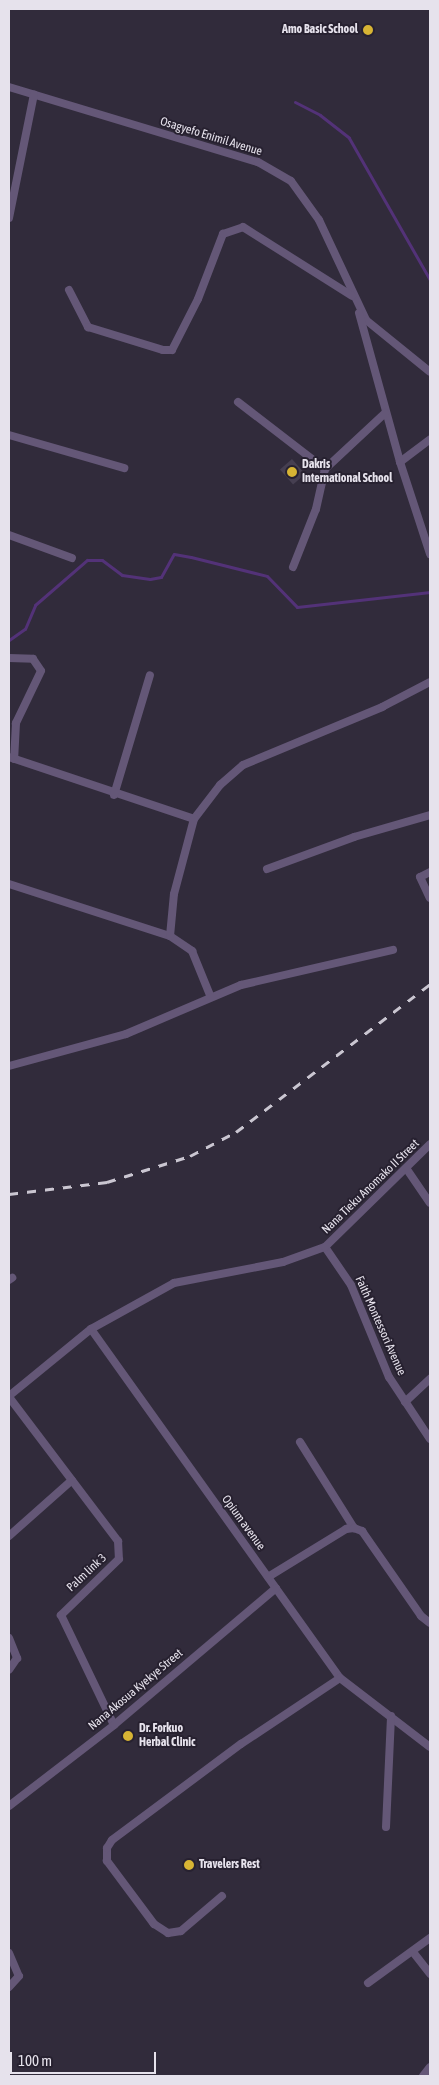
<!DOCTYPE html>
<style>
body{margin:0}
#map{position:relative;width:439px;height:2085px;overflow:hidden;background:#312b3b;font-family:"Asap Condensed",sans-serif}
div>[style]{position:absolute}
.stream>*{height:3px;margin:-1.5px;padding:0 1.5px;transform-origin:1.5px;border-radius:1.5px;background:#533278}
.building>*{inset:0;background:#463f51;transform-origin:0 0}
.minor>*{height:8px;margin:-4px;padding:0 4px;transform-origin:4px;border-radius:4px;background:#645777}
.rail>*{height:3px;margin-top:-1.5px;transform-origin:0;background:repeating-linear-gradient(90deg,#cac6d1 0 9px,transparent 0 18px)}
.dots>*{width:14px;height:14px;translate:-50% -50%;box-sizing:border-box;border:2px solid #272130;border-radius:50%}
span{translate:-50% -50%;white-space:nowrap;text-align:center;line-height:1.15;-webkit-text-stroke:4px #272130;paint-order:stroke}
.poi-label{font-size:12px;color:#e6e2ec;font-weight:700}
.right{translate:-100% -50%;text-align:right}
.left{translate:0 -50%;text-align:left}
.street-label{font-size:12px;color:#e6e2ec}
.frame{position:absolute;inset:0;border:10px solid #e6e2ec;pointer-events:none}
.scale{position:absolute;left:10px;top:2052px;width:146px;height:22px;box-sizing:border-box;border:2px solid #e6e2ec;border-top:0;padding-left:6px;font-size:15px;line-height:18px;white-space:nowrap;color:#e6e2ec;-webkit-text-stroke:4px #272130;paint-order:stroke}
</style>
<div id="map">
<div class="stream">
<i style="left:295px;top:102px;width:28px;rotate:27deg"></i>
<i style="left:320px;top:115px;width:37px;rotate:38deg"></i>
<i style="left:349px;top:138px;width:163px;rotate:60.3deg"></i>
<i style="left:9px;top:640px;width:19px;rotate:-35deg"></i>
<i style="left:25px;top:629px;width:26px;rotate:-67deg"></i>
<i style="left:35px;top:605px;width:69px;rotate:-40.9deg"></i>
<i style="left:87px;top:560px;width:15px"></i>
<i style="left:102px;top:560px;width:25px;rotate:37deg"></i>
<i style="left:122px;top:575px;width:28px;rotate:8deg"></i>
<i style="left:150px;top:579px;width:11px;rotate:-10deg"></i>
<i style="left:161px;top:577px;width:26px;rotate:-61deg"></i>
<i style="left:174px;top:554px;width:17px;rotate:10deg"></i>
<i style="left:191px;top:557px;width:78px;rotate:14deg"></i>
<i style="left:267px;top:576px;width:43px;rotate:45.9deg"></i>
<i style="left:297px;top:607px;width:134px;rotate:-6.4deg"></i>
</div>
<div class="building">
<i style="left:292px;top:459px;width:20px;height:16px;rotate:49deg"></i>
</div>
<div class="minor">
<i style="left:9px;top:87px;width:260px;rotate:16.8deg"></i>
<i style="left:258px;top:162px;width:38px;rotate:30deg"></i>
<i style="left:291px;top:181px;width:48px;rotate:54.3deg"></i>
<i style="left:319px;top:220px;width:110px;rotate:64.8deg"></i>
<i style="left:366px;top:320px;width:82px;rotate:39.1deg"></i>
<i style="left:9px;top:218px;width:126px;rotate:-78.6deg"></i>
<i style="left:69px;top:290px;width:42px;rotate:62.8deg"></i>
<i style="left:88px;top:327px;width:78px;rotate:17deg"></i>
<i style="left:163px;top:350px;width:9px"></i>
<i style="left:172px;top:350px;width:57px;rotate:-63deg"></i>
<i style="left:198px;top:299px;width:70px;rotate:-69deg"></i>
<i style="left:223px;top:234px;width:21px;rotate:-19deg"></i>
<i style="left:243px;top:227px;width:129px;rotate:32.3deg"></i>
<i style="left:359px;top:313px;width:155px;rotate:74.6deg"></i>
<i style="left:400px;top:462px;width:97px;rotate:71.9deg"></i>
<i style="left:238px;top:402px;width:110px;rotate:37.6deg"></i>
<i style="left:9px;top:435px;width:120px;rotate:16deg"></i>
<i style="left:400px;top:462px;width:38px;rotate:-37deg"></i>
<i style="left:9px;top:535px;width:67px;rotate:20.1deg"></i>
<i style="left:293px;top:567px;width:62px;rotate:-68.4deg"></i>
<i style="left:316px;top:509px;width:41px;rotate:-77.3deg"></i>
<i style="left:325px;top:469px;width:82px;rotate:-43deg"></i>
<i style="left:9px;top:658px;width:24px;rotate:2deg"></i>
<i style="left:33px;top:659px;width:14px;rotate:56deg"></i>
<i style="left:41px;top:671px;width:58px;rotate:115.7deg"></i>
<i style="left:16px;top:723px;width:36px;rotate:93deg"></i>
<i style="left:9px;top:757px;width:195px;rotate:18.5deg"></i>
<i style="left:194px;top:819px;width:43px;rotate:-52.6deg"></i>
<i style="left:220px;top:785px;width:30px;rotate:-41deg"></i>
<i style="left:243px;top:765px;width:151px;rotate:-22.6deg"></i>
<i style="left:382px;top:707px;width:54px;rotate:-27.5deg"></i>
<i style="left:114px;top:795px;width:125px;rotate:-73.3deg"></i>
<i style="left:267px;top:869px;width:93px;rotate:-20.2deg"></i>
<i style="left:354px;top:837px;width:79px;rotate:-16.1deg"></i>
<i style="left:430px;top:872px;width:11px;rotate:153deg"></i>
<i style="left:420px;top:877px;width:23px;rotate:65deg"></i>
<i style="left:9px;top:884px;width:169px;rotate:17.9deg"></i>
<i style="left:170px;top:936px;width:27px;rotate:34deg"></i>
<i style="left:192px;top:951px;width:48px;rotate:67.8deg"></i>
<i style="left:170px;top:936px;width:42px;rotate:-84.6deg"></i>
<i style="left:174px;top:894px;width:78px;rotate:-75.1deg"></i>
<i style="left:9px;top:1066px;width:121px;rotate:-15.3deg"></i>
<i style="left:126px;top:1034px;width:125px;rotate:-23.1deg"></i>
<i style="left:241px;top:985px;width:156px;rotate:-13deg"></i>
<i style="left:406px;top:1168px;width:42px;rotate:55.6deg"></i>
<i style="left:325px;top:1247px;width:46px;rotate:55.6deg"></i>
<i style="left:351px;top:1285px;width:100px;rotate:67.6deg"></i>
<i style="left:389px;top:1377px;width:74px;rotate:56.5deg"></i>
<i style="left:9px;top:1280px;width:4px;rotate:-34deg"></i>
<i style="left:91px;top:1329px;width:429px;rotate:54.5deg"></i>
<i style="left:340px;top:1678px;width:113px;rotate:37.5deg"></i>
<i style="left:9px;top:1396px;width:106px;rotate:-39.3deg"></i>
<i style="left:91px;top:1329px;width:95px;rotate:-29deg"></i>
<i style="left:174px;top:1283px;width:111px;rotate:-10.9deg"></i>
<i style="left:283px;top:1262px;width:45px;rotate:-19.7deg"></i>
<i style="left:325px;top:1247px;width:147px;rotate:-44.4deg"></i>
<i style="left:9px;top:1397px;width:181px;rotate:52.9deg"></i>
<i style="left:118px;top:1541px;width:18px;rotate:87deg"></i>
<i style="left:119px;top:1559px;width:81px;rotate:136deg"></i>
<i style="left:61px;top:1615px;width:122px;rotate:64.3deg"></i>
<i style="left:405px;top:1402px;width:34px;rotate:-43deg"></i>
<i style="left:300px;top:1442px;width:102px;rotate:57.9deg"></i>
<i style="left:9px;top:1536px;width:84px;rotate:-41.6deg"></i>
<i style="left:268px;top:1577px;width:92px;rotate:-31.6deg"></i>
<i style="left:346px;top:1529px;width:8px;rotate:-7deg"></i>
<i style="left:354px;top:1528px;width:9px;rotate:21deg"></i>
<i style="left:362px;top:1531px;width:103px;rotate:55.2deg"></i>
<i style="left:421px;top:1616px;width:11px;rotate:38deg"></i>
<i style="left:9px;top:1638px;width:22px;rotate:68deg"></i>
<i style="left:17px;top:1658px;width:14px;rotate:124deg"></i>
<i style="left:9px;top:1806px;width:133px;rotate:-37.6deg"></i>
<i style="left:114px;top:1725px;width:212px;rotate:-40.2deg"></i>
<i style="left:386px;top:1827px;width:111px;rotate:-87.4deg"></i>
<i style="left:222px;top:1896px;width:54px;rotate:139.5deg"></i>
<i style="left:181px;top:1931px;width:13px;rotate:171deg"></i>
<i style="left:168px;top:1933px;width:17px;rotate:-147deg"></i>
<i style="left:154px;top:1924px;width:79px;rotate:-126.7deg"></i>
<i style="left:107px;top:1861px;width:13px;rotate:-90deg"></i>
<i style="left:107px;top:1848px;width:9px;rotate:-58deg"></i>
<i style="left:112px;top:1840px;width:161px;rotate:-36.7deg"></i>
<i style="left:241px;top:1744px;width:119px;rotate:-33.7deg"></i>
<i style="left:413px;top:1952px;width:28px;rotate:52deg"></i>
<i style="left:9px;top:1953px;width:25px;rotate:67deg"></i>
<i style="left:19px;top:1976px;width:15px;rotate:132deg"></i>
<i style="left:368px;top:1983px;width:77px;rotate:-36deg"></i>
<i style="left:423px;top:2076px;width:11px;rotate:-52deg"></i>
</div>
<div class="rail">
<i style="left:9px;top:1194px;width:99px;rotate:-7deg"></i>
<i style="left:107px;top:1182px;width:87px;rotate:-17.4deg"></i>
<i style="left:190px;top:1156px;width:52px;rotate:-27.6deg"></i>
<i style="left:236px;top:1132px;width:244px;rotate:-37.3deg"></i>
</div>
<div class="dots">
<i style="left:368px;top:30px;background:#d7b434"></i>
<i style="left:292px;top:472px;background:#d7b434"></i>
<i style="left:128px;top:1736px;background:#d7b434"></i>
<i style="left:189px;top:1865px;background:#d7b434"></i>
</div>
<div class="poi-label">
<span class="right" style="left:358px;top:30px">Amo Basic School</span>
<span class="left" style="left:302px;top:472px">Dakris<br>International School</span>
<span class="left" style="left:139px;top:1736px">Dr. Forkuo<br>Herbal Clinic</span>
<span class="left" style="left:199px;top:1865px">Travelers Rest</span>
</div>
<div class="street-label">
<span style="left:211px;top:137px;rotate:17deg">Osagyefo Enimil Avenue</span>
<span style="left:371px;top:1187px;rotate:-44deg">Nana Tieku Anomako II Street</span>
<span style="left:380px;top:1326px;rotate:66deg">Faith Montessori Avenue</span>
<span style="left:243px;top:1523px;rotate:54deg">Opium avenue</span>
<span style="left:87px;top:1573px;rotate:-43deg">Palm link 3</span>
<span style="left:136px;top:1690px;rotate:-40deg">Nana Akosua Kyekye Street</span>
</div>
<div class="frame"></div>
<div class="scale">100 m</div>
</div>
